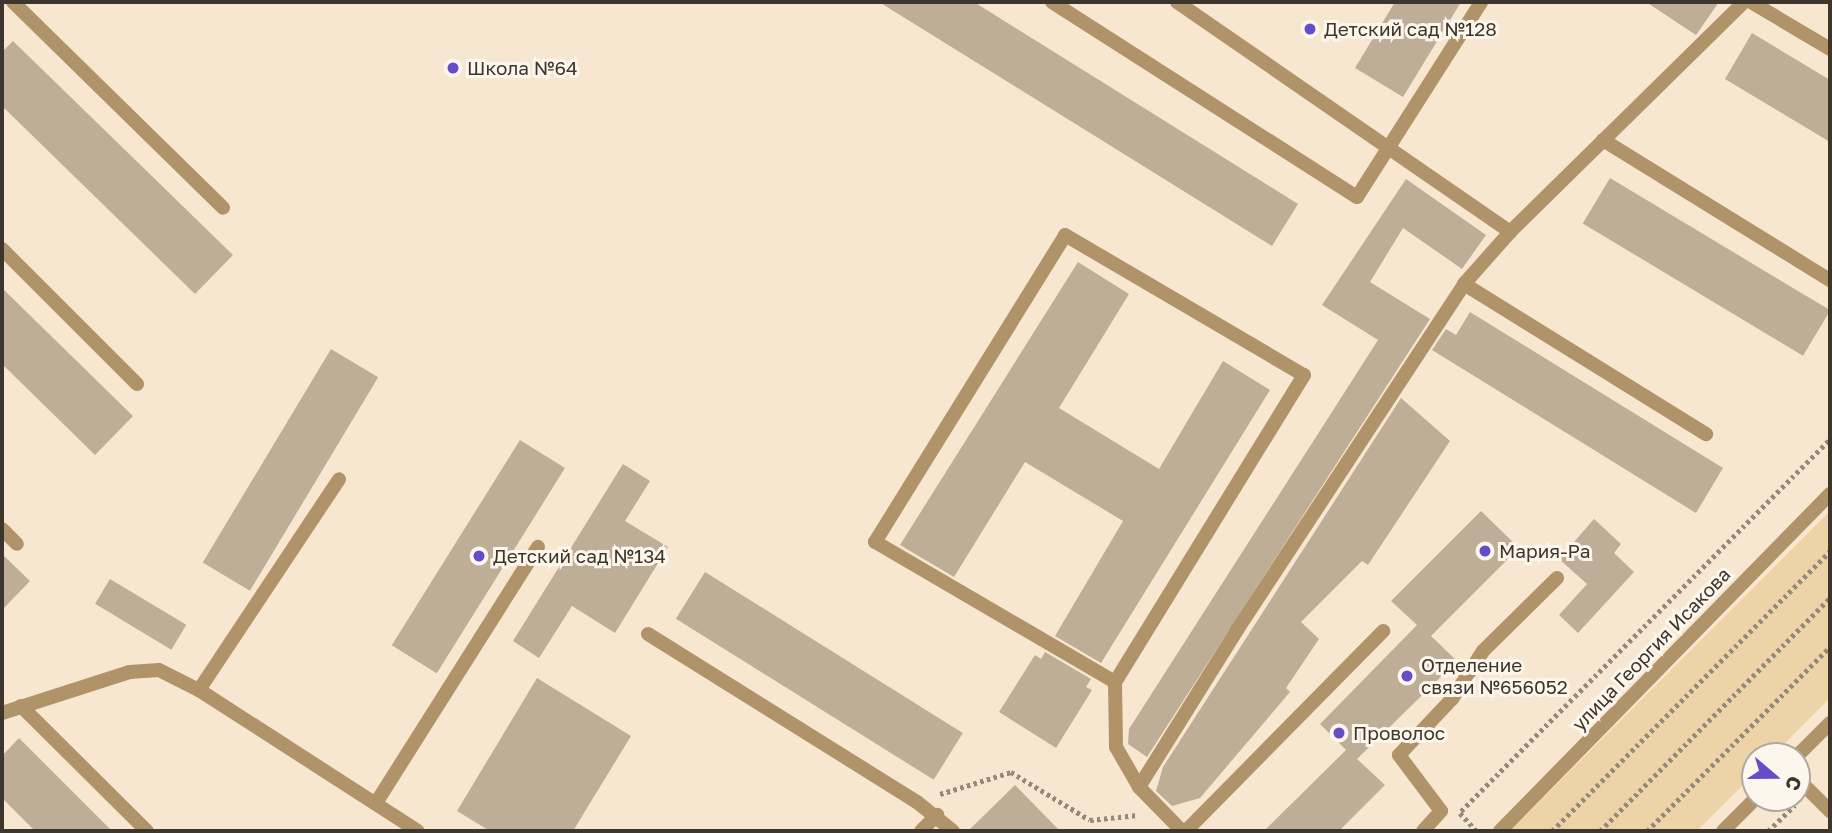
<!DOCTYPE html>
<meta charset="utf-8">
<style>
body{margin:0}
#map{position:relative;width:1832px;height:833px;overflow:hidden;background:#f8e7d0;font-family:"Golos Text",sans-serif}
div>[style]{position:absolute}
.green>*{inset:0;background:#eed2a8}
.building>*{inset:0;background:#beae97;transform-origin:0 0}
.path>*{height:4.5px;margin-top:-2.25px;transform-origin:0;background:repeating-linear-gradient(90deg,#95897a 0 3.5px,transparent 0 7px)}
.service>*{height:14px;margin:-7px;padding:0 7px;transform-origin:7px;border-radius:7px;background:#b09368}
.tertiary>*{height:14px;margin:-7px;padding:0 7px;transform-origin:7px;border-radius:7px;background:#b09368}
.dots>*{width:19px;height:19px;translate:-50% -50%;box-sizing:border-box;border:4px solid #fdf6ed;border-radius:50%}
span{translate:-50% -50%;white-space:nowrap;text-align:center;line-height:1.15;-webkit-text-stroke:6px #fdf6ed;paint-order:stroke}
.poi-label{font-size:19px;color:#3d362d}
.left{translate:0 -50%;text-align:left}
.street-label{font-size:19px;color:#3d362d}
.frame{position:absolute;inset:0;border:4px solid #3d362d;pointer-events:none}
.north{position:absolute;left:1741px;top:742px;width:70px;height:70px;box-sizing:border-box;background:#fdf6ed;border:2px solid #b0a9a0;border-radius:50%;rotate:110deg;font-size:19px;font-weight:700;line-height:28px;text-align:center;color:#3d362d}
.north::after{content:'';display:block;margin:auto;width:24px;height:32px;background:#644dc6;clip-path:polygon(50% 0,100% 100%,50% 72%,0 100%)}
</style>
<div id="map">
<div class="green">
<i style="clip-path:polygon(1830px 511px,1830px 698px,1772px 756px,1755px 756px,1755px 773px,1697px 831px,1510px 831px)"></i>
</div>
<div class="building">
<i style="clip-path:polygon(879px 2px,974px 2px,1298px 204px,1272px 246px)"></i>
<i style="clip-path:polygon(1395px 2px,1461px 2px,1403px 97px,1355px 68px)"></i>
<i style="clip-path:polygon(1646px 2px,1719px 2px,1696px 35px)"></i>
<i style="clip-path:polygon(1752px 33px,1830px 80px,1830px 142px,1725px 79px)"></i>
<i style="clip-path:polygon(13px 41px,233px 255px,195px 294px,2px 106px,2px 52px)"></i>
<i style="left:1610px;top:178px;width:257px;height:53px;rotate:31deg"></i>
<i style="clip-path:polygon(1406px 179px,1486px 235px,1462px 269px,1403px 228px,1370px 282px,1430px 319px,1147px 757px,1128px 744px,1129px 729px,1378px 340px,1322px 305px)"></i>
<i style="clip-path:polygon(1078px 262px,1129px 294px,1059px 408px,1159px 469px,1223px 361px,1270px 390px,1101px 663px,1055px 636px,1123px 521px,1025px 462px,954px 577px,900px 545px)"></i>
<i style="clip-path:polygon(2px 288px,133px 416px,95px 455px,2px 364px)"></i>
<i style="clip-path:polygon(1470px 312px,1723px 468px,1696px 513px,1432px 350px,1446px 329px,1456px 335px)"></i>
<i style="left:331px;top:349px;width:55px;height:249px;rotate:31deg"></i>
<i style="clip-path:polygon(1401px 398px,1450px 441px,1368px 565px,1362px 561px,1301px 622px,1319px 639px,1286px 688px,1290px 692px,1200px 798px,1172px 806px,1156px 791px,1163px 767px)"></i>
<i style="left:520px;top:440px;width:53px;height:242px;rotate:32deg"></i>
<i style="clip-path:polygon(623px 464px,650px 481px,625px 521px,668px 547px,615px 633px,572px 606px,539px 658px,513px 641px)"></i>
<i style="clip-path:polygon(1481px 511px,1519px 548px,1431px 636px,1457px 661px,1357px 759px,1385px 785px,1339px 831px,1264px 831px,1346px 750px,1320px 724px,1417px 625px,1391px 601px)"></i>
<i style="clip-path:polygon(1594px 519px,1621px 544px,1614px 553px,1634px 572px,1578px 633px,1559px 615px,1587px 584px,1559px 559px)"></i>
<i style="clip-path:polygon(2px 554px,30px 581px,2px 610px)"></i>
<i style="left:705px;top:572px;width:304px;height:55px;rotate:32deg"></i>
<i style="left:110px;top:579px;width:89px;height:29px;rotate:31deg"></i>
<i style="clip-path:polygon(1045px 652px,1091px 679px,1086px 687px,1092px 690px,1056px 748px,999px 712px,1035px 655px,1041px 659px)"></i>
<i style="clip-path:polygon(537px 678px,631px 736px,573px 831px,490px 831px,457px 811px)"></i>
<i style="clip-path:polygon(19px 738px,112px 831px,35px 831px,2px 798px,2px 756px)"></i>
<i style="clip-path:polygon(1015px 785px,1060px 831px,968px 831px)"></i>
</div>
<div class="path">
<i style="left:940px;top:794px;width:74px;rotate:-17.2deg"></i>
<i style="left:1011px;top:772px;width:92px;rotate:31.3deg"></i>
<i style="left:1090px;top:820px;width:48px;rotate:-5.9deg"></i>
<i style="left:1461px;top:811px;width:524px;rotate:-45.23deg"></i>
<i style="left:1460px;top:813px;width:25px;rotate:47deg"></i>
<i style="left:1552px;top:831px;width:395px;rotate:-45.2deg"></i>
<i style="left:1600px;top:831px;width:327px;rotate:-45.4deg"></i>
<i style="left:1647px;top:831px;width:260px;rotate:-45.2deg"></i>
<i style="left:1768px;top:831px;width:37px;rotate:-44deg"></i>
</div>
<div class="service">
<i style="left:13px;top:2px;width:294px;rotate:44.4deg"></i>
<i style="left:1052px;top:2px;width:362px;rotate:32.6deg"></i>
<i style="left:1357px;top:197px;width:231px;rotate:-57.5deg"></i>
<i style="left:1177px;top:2px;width:405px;rotate:34.6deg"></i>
<i style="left:1751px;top:2px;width:92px;rotate:30.7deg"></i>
<i style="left:1603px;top:140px;width:267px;rotate:31.7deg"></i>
<i style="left:2px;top:249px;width:191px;rotate:45deg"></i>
<i style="left:1464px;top:284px;width:285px;rotate:31.8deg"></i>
<i style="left:2px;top:529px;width:21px;rotate:45deg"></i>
<i style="left:648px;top:634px;width:317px;rotate:32deg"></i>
<i style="left:917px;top:802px;width:46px;rotate:38.9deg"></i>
<i style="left:1115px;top:682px;width:278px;rotate:-149.7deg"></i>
<i style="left:875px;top:542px;width:361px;rotate:-58.2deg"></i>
<i style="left:1065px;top:235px;width:277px;rotate:30.4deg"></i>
<i style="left:1304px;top:375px;width:361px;rotate:121.6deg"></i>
<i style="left:1115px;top:682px;width:65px;rotate:89.1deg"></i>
<i style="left:1116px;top:747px;width:46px;rotate:60.1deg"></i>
<i style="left:1139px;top:787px;width:62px;rotate:45.7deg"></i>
<i style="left:199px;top:690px;width:253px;rotate:-56.4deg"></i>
<i style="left:21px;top:706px;width:177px;rotate:44.8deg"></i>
<i style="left:2px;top:713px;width:134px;rotate:-17.8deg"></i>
<i style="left:130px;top:672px;width:29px;rotate:-4deg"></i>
<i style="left:159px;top:670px;width:45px;rotate:26.6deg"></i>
<i style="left:199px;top:690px;width:260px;rotate:32.8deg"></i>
<i style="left:1797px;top:778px;width:47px;rotate:45deg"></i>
<i style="left:1139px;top:787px;width:185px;rotate:-58deg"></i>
<i style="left:1237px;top:630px;width:414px;rotate:-56.7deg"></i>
<i style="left:1464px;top:284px;width:69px;rotate:-48.5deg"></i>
<i style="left:1510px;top:232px;width:328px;rotate:-44.5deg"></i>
<i style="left:376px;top:803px;width:303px;rotate:-57.7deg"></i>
<i style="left:921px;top:831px;width:23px;rotate:-45deg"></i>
<i style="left:1186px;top:831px;width:281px;rotate:-45.4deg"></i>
<i style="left:1423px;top:831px;width:27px;rotate:-48deg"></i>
<i style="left:1441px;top:811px;width:70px;rotate:-126.9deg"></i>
<i style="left:1399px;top:755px;width:77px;rotate:-46.6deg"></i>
<i style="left:1452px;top:699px;width:57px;rotate:-57.1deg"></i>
<i style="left:1483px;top:651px;width:104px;rotate:-44.6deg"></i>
</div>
<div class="tertiary">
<i style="left:1797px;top:756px;width:47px;rotate:-45deg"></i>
<i style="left:1500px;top:831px;width:472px;rotate:-45.6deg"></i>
<i style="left:1723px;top:831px;width:47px;rotate:-45deg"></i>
</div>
<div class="dots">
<i style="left:1310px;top:29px;background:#644dc6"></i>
<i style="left:453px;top:68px;background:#644dc6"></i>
<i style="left:1485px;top:551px;background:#644dc6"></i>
<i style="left:479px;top:556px;background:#644dc6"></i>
<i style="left:1407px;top:676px;background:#644dc6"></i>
<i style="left:1339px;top:733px;background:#644dc6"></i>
</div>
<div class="poi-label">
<span class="left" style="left:1324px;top:29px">Детский сад №128</span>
<span class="left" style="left:467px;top:68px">Школа №64</span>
<span class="left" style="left:1499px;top:551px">Мария-Ра</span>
<span class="left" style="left:493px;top:556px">Детский сад №134</span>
<span class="left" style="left:1421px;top:676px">Отделение<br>связи №656052</span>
<span class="left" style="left:1353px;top:733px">Проволос</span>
</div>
<div class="street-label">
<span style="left:1651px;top:649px;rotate:-46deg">улица Георгия Исакова</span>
</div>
<div class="frame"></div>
<div class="north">С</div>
</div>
